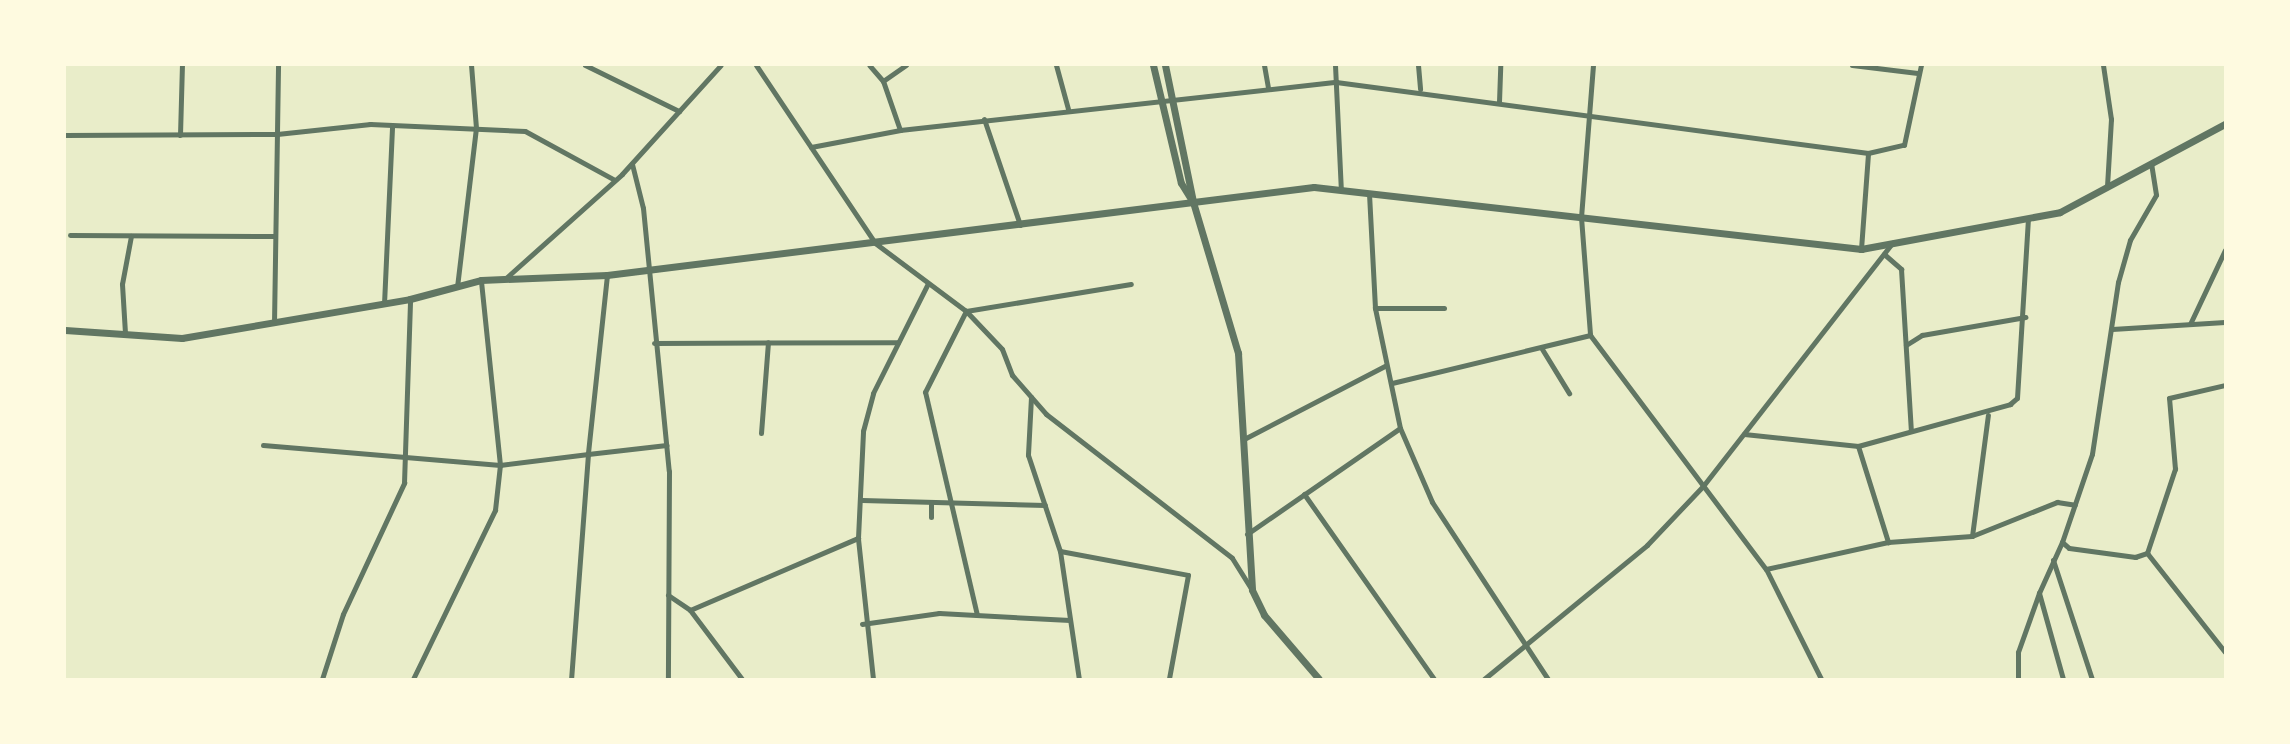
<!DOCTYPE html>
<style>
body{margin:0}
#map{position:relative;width:2290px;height:744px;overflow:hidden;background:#e9edc9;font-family:Ubuntu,sans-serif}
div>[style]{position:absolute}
.minor>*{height:5px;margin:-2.5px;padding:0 2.5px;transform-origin:2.5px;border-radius:2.5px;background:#617663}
.tertiary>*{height:7px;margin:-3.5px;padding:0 3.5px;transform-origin:3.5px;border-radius:3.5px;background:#617663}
span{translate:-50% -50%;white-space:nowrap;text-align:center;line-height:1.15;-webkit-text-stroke:5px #fefae0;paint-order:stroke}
.frame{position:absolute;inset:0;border:66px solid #fefae0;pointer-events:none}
</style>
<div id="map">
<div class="minor">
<i style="left:585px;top:65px;width:105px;rotate:26.1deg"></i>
<i style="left:756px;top:65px;width:214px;rotate:56.2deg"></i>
<i style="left:875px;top:243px;width:114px;rotate:36.8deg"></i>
<i style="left:966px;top:311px;width:52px;rotate:46.5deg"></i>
<i style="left:1002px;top:349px;width:28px;rotate:69deg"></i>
<i style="left:1012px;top:375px;width:52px;rotate:48.9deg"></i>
<i style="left:1046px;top:414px;width:235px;rotate:37.7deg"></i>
<i style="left:1232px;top:558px;width:38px;rotate:58deg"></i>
<i style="left:1056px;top:65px;width:46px;rotate:74.7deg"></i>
<i style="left:1264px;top:65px;width:23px;rotate:80deg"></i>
<i style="left:1335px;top:65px;width:125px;rotate:87.3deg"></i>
<i style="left:1418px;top:65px;width:24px;rotate:85deg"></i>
<i style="left:1593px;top:65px;width:152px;rotate:94.5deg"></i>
<i style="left:1581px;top:217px;width:118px;rotate:85.6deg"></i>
<i style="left:1590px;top:335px;width:293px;rotate:53.1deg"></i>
<i style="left:1766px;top:569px;width:125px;rotate:-12.5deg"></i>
<i style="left:1888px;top:542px;width:84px;rotate:-4.1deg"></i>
<i style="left:1972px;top:536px;width:92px;rotate:-21.8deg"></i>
<i style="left:2057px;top:502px;width:18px;rotate:9deg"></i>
<i style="left:1852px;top:65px;width:66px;rotate:6.9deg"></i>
<i style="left:2103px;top:65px;width:55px;rotate:81.6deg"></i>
<i style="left:2111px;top:119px;width:68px;rotate:93.4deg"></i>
<i style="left:883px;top:81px;width:28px;rotate:-35deg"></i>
<i style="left:1499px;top:102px;width:37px;rotate:-88deg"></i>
<i style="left:984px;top:119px;width:112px;rotate:71.2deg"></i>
<i style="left:900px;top:130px;width:439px;rotate:-6.3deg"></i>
<i style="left:1336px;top:82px;width:537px;rotate:7.6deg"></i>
<i style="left:65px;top:135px;width:212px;rotate:-0.3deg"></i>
<i style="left:277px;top:134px;width:94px;rotate:-6.1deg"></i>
<i style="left:370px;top:124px;width:155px;rotate:2.6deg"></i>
<i style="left:525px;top:131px;width:102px;rotate:28.6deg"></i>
<i style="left:180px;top:135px;width:70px;rotate:-88.4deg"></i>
<i style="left:811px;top:147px;width:91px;rotate:-10.8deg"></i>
<i style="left:900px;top:130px;width:52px;rotate:-109.1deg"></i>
<i style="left:883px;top:81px;width:21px;rotate:-131deg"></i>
<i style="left:2151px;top:163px;width:32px;rotate:81deg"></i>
<i style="left:2156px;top:195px;width:52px;rotate:120deg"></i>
<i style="left:2130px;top:240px;width:44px;rotate:105.9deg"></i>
<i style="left:2118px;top:282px;width:174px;rotate:98.6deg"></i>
<i style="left:2092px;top:454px;width:93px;rotate:108.8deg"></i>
<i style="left:2062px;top:542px;width:9px;rotate:41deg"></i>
<i style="left:2069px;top:548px;width:67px;rotate:7.8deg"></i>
<i style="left:2135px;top:557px;width:13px;rotate:-18deg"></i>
<i style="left:2147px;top:553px;width:89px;rotate:-71.6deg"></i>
<i style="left:2175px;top:469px;width:71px;rotate:-94.8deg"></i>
<i style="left:2169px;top:398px;width:57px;rotate:-13.1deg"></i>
<i style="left:632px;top:164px;width:45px;rotate:76deg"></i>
<i style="left:643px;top:208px;width:264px;rotate:84.4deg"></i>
<i style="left:669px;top:471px;width:208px;rotate:90.3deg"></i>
<i style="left:70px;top:235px;width:205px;rotate:0.3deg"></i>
<i style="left:1861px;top:249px;width:96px;rotate:-85.8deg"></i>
<i style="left:1868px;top:153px;width:37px;rotate:-13deg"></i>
<i style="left:1904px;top:145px;width:82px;rotate:-78deg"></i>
<i style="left:1884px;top:254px;width:23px;rotate:41deg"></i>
<i style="left:1901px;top:269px;width:162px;rotate:86.5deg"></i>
<i style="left:607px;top:275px;width:180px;rotate:96.1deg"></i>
<i style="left:588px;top:454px;width:79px;rotate:-6.6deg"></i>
<i style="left:507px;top:277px;width:154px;rotate:-41.8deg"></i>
<i style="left:622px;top:174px;width:147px;rotate:-47.8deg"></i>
<i style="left:457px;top:287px;width:160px;rotate:-83.2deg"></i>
<i style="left:476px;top:128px;width:63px;rotate:-94.5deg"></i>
<i style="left:384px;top:304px;width:179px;rotate:-87.4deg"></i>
<i style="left:1375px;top:308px;width:69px"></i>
<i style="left:274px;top:323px;width:258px;rotate:-89.1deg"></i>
<i style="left:2190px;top:324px;width:82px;rotate:-64.7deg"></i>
<i style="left:2112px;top:329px;width:113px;rotate:-3.5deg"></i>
<i style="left:125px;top:333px;width:49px;rotate:-93.5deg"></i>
<i style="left:122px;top:284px;width:49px;rotate:-79.4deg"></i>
<i style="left:654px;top:343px;width:244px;rotate:-0.2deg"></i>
<i style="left:1906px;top:345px;width:19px;rotate:-32deg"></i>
<i style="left:1922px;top:335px;width:105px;rotate:-9.9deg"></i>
<i style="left:1542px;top:349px;width:52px;rotate:58.5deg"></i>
<i style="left:1392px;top:383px;width:204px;rotate:-13.6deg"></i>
<i style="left:1031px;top:397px;width:58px;rotate:93deg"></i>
<i style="left:1028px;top:455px;width:101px;rotate:71.6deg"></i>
<i style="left:1060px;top:551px;width:129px;rotate:81.6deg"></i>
<i style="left:1400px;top:428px;width:81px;rotate:66.6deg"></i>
<i style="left:1432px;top:502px;width:212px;rotate:56.8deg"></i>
<i style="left:761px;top:433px;width:91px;rotate:-85.6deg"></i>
<i style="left:1744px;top:434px;width:115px;rotate:6deg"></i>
<i style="left:1858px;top:446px;width:158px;rotate:-15.4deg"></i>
<i style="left:2010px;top:404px;width:9px;rotate:-41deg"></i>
<i style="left:2017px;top:398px;width:180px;rotate:-86.5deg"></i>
<i style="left:1244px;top:439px;width:159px;rotate:-27.4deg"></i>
<i style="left:263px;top:445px;width:238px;rotate:4.8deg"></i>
<i style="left:500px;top:465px;width:89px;rotate:-7.1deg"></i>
<i style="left:588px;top:454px;width:226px;rotate:94.3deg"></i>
<i style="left:1858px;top:446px;width:101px;rotate:72.6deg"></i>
<i style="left:1304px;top:494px;width:226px;rotate:54.9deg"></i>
<i style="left:862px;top:500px;width:183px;rotate:1.6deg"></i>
<i style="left:931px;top:502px;width:15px;rotate:90deg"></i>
<i style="left:1247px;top:534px;width:186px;rotate:-34.7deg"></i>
<i style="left:1400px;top:428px;width:123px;rotate:-101.8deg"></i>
<i style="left:1375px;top:308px;width:115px;rotate:-93deg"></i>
<i style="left:1972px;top:536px;width:122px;rotate:-82.5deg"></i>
<i style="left:2062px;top:542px;width:56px;rotate:114.3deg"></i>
<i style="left:2039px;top:593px;width:89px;rotate:74.4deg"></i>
<i style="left:1060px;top:551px;width:130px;rotate:10.6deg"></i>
<i style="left:1188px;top:575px;width:106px;rotate:100.4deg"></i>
<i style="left:2147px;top:553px;width:126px;rotate:51.8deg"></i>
<i style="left:2053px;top:560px;width:125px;rotate:71.9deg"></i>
<i style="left:1766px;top:569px;width:123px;rotate:63.4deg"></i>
<i style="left:668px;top:595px;width:27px;rotate:34deg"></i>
<i style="left:690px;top:610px;width:183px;rotate:-23.2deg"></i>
<i style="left:690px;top:610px;width:86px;rotate:53deg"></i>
<i style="left:977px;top:615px;width:229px;rotate:-103.1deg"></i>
<i style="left:925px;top:392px;width:91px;rotate:-63.2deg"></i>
<i style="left:966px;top:311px;width:167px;rotate:-9.3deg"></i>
<i style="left:862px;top:624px;width:78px;rotate:-8.1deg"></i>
<i style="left:939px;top:613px;width:131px;rotate:3.1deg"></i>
<i style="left:322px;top:679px;width:68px;rotate:-72.1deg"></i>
<i style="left:343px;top:614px;width:145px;rotate:-65deg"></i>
<i style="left:404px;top:483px;width:184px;rotate:-88.1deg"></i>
<i style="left:413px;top:679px;width:188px;rotate:-64.1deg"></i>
<i style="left:495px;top:510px;width:45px;rotate:-83.7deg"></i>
<i style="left:500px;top:465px;width:186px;rotate:-95.9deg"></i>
<i style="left:873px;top:679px;width:142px;rotate:-96.1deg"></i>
<i style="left:858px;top:538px;width:107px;rotate:-87.3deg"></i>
<i style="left:863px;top:431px;width:39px;rotate:-75deg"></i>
<i style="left:873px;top:393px;width:121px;rotate:-63.4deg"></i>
<i style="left:1484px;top:679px;width:211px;rotate:-39.4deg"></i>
<i style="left:1647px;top:545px;width:81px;rotate:-46.5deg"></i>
<i style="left:1703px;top:486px;width:308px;rotate:-52.1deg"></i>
<i style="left:2018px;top:679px;width:27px;rotate:-90deg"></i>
<i style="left:2018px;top:652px;width:63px;rotate:-70.4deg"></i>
</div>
<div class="tertiary">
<i style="left:1153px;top:65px;width:121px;rotate:76.7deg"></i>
<i style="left:1181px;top:183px;width:19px;rotate:58deg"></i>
<i style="left:1165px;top:65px;width:140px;rotate:78.4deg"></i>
<i style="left:1193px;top:202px;width:158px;rotate:73.4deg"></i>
<i style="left:1238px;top:353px;width:237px;rotate:86.6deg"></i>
<i style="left:1252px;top:590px;width:28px;rotate:64deg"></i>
<i style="left:1264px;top:615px;width:84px;rotate:49.3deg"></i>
<i style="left:65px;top:330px;width:117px;rotate:3.9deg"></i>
<i style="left:182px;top:338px;width:231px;rotate:-9.7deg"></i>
<i style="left:410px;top:299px;width:73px;rotate:-15deg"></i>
<i style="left:481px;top:280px;width:126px;rotate:-2.3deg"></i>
<i style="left:607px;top:275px;width:712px;rotate:-7.1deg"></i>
<i style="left:1314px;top:187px;width:551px;rotate:6.47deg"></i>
<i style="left:1861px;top:249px;width:202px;rotate:-10.5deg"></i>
<i style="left:2060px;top:212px;width:187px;rotate:-28.1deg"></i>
</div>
<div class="frame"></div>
</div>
